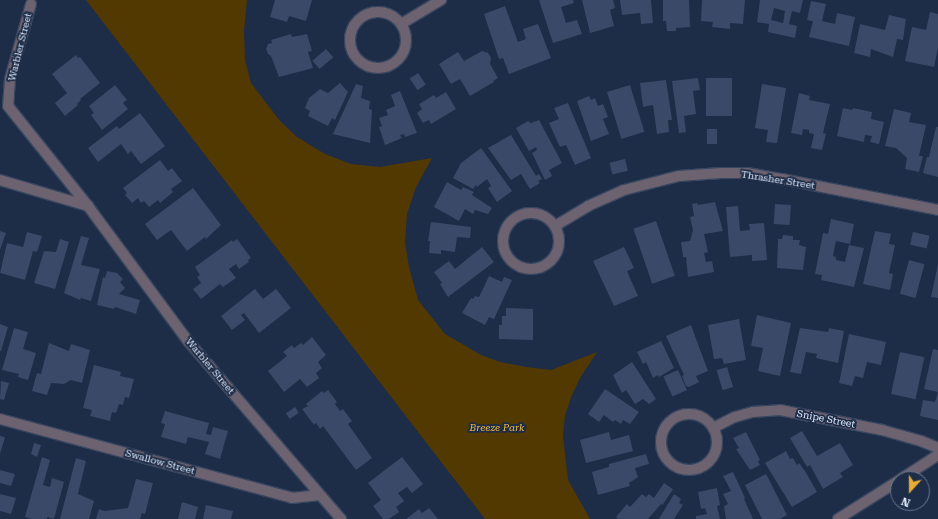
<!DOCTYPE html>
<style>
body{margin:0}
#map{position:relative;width:938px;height:519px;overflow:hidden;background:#1d2c47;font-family:"Roboto Serif",serif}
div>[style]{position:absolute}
.green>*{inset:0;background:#523902}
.building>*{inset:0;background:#394967;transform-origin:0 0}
.roads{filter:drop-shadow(1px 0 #384761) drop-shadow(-1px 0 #384761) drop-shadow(0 1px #384761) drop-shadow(0 -1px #384761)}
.minor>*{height:10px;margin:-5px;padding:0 5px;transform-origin:5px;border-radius:5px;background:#6d626f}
.minor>.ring{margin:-5px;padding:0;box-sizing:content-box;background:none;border:10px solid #6d626f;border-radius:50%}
span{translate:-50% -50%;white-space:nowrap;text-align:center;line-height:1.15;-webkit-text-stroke:3.5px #1d2c47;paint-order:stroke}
.street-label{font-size:10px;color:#e1ecfe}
.park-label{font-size:10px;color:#f9bd3e;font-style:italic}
.north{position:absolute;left:890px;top:471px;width:40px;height:40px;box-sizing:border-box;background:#1d2c47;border:1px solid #6b7990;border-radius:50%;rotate:201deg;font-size:11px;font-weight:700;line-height:16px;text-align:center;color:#e1ecfe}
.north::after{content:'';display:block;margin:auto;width:14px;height:18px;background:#e5ad36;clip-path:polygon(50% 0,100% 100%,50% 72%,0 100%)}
</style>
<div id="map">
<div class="green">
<i style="clip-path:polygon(86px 0,247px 0,244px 31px,245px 60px,251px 83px,280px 121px,297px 137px,325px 154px,351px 164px,380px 167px,432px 158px,416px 187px,407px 214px,405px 242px,409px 267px,418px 300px,445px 334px,481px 355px,500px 362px,526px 367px,551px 370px,597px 352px,580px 378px,572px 395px,565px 415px,563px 436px,568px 480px,590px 519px,485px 519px)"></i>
</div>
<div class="building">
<i style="clip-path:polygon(275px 0,312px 0,306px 21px,289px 16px,287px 22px,270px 17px)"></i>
<i style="clip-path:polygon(539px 0,573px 0,574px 3px,561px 7px,566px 23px,577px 20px,582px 34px,553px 43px)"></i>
<i style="clip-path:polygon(582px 0,613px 0,615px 8px,610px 10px,614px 26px,590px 33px)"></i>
<i style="clip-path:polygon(620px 0,651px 0,653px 23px,641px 24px,640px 13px,622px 15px)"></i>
<i style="clip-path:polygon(663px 0,689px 0,690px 27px,676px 28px,676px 31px,667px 31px,666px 21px,663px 21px)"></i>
<i style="clip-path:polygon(702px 0,745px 0,743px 24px,730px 23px,730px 29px,712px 27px,713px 22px,701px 21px)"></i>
<i style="clip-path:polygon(evenodd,760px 0,803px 0,800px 13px,792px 11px,789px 24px,797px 26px,795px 38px,768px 32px,769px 24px,757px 22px,760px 0,774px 8px,785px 11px,783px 23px,771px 20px,774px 8px)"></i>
<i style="clip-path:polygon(811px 1px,826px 4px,822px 21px,835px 24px,837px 13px,855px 17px,849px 46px,809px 37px,813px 21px,807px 20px)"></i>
<i style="clip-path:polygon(505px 6px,518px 42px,526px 39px,523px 29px,538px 24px,551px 58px,509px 74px,503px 58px,499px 59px,484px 14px)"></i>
<i style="clip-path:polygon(930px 12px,938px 14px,938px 48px,934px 67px,905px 61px,912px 27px,926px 30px)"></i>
<i style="clip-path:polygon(889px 15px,906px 19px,903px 40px,897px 39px,893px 57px,871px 49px,870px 57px,854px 53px,860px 24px,885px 30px)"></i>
<i style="clip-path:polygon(291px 34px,292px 37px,307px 34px,312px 51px,308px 52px,313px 68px,279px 77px,271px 56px,268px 54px,266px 49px,268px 44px,272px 43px,271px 40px)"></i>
<i style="left:326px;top:49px;width:11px;height:18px;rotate:49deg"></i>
<i style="clip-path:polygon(482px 51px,488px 53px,491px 58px,490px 64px,498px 78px,493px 81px,494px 82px,470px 96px,460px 79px,451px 84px,439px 64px,458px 52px,464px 61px)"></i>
<i style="clip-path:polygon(76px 55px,78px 58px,80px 57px,100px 83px,80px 99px,81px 100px,77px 104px,78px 105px,65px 116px,55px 103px,67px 93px,52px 74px)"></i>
<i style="left:418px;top:73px;width:14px;height:10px;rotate:56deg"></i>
<i style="clip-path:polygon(698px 78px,700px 90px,693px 91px,696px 114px,684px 116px,686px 132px,679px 133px,672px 81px)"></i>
<i style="left:732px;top:78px;width:38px;height:26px;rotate:90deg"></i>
<i style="clip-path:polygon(666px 80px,672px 120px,668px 120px,669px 132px,657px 134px,653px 105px,643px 107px,640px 83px)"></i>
<i style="clip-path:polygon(340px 83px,348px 92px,335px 120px,332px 118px,328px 126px,308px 116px,310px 111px,305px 108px,309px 98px,320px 89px,328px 93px)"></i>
<i style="clip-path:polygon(356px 84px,363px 86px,361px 98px,370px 101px,369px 109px,372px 110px,370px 143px,333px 134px)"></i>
<i style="clip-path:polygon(762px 84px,786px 88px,777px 143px,766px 142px,768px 130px,755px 128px)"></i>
<i style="clip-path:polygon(115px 85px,127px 100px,123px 103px,128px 109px,102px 130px,91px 115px,94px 113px,89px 106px)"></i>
<i style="left:630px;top:85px;width:49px;height:24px;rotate:73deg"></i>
<i style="clip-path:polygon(400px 91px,417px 133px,405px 137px,404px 134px,400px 135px,402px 138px,385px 145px,379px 127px,382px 126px,379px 118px,388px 115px,386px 110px,395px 106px,391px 95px)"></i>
<i style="clip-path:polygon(446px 92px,456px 109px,431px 124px,429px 120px,423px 123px,417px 113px,422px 109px,419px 104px,434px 95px,436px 98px)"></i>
<i style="clip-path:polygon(799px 93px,810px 96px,809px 100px,830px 104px,823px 133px,826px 134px,822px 150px,811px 148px,814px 134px,809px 133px,809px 130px,803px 129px,802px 135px,791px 133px)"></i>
<i style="clip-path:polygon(589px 96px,591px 100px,595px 98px,598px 106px,603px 104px,608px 117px,603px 119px,609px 134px,591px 141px,577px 101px)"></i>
<i style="clip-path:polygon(568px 103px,591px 158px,575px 165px,566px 145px,560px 147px,549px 123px,559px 119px,554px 108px)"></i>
<i style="clip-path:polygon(843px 108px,852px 110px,853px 108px,872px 112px,871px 119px,884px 122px,879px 144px,870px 142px,872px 136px,865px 135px,864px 142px,837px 136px)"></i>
<i style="clip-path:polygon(894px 109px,911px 113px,909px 122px,926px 125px,919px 156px,923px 156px,919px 172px,905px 169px,907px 158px,896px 148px,885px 146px)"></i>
<i style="clip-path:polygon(140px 113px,165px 146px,141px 164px,131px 151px,128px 154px,121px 144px,98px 162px,88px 148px,117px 126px,119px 129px)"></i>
<i style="clip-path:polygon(539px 120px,562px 163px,549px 170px,552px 176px,545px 180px,532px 153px,537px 150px,536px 147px,529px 151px,516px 128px,528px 121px,531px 123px)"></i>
<i style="clip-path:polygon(936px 127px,938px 127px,938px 177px,923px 173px,927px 157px,929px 157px)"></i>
<i style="left:707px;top:129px;width:10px;height:15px"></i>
<i style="clip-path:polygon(511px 135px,536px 176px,539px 174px,542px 179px,538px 181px,540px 183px,530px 189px,521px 174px,511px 180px,488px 148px)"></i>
<i style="clip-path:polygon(481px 148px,512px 191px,497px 202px,488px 188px,491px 186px,487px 179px,477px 187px,476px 185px,473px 189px,453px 178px,461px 163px)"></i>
<i style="left:625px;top:159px;width:12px;height:16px;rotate:76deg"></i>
<i style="clip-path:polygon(160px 160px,168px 171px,172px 168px,182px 181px,171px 189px,173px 192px,160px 203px,158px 200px,149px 207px,144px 201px,141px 203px,138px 198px,132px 203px,125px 195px,127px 193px,123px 188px)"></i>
<i style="clip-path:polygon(447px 182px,461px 190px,463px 187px,474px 192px,472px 195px,492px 208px,488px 214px,475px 210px,473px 214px,465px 209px,459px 221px,434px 207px)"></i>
<i style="clip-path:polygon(193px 188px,221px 225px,206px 239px,205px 237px,187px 251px,171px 230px,157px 240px,145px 224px)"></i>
<i style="clip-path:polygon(715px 202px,723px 231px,704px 234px,708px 252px,704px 253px,706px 262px,712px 261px,714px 272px,688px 277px,686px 257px,683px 257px,681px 242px,690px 241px,693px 230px,690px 217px,694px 216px,692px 204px,697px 203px,698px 205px)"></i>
<i style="left:775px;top:204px;width:16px;height:20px;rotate:4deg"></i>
<i style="clip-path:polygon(738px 206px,740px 231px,750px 230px,749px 224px,764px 223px,767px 260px,752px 261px,752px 255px,730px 257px,726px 207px)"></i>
<i style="clip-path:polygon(831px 219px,854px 224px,850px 244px,836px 241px,833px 256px,836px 257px,836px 260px,845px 262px,849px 245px,864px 248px,854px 287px,821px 280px,822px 275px,815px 274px,823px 233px,828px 234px)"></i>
<i style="left:656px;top:221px;width:58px;height:24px;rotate:71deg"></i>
<i style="clip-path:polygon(431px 222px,471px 227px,470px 238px,457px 237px,455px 252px,441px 250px,441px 254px,429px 253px,430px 241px,428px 241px)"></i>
<i style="clip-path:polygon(0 231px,6px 233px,0 250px)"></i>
<i style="clip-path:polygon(875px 231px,891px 234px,889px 244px,895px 245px,889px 273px,893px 274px,890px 290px,863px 284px)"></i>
<i style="clip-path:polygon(27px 232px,42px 236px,37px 252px,33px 251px,25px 280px,0 273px,7px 243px,23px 247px)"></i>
<i style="left:913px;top:232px;width:17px;height:13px;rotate:13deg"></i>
<i style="clip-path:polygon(783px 235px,793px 236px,793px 240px,800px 240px,799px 245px,806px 247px,803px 270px,777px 268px,778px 239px,782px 239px)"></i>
<i style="clip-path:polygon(81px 236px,89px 238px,81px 265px,100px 269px,91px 301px,81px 298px,80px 300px,64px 293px)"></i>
<i style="clip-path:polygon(60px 239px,69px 242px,55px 289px,34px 283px,44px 251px,56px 252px)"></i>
<i style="clip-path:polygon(237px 239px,251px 258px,248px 260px,249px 262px,239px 269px,236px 264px,229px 269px,236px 278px,223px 287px,220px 284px,201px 299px,193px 289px,201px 283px,197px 277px,200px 275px,195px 267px,232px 240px,233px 242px)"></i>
<i style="clip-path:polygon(482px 247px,494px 262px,448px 297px,440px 284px,442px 283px,434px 272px,449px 261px,455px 269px)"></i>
<i style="clip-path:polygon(624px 247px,634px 268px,627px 271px,638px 296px,614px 306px,593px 261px)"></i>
<i style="left:909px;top:260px;width:16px;height:35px;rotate:15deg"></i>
<i style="clip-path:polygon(938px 264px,938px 298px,931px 297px)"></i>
<i style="clip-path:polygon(107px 271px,117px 273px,123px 279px,120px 282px,125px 288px,119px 294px,140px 300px,136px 314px,115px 307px,114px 309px,97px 305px,103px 277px,105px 278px)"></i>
<i style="clip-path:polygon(489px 276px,502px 282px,504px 277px,512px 280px,494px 319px,489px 317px,485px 325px,462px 313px,471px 298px,473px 299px,475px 296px,479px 297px)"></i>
<i style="clip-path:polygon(255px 289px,263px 299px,276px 289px,291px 308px,259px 333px,244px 313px,241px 315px,245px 320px,232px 330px,221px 316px)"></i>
<i style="clip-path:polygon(506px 308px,533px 309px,533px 340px,499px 339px,499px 325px,502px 325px,502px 316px,506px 316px)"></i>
<i style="clip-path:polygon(757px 315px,791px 323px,780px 376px,758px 371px,763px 348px,751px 346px)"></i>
<i style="clip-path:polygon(739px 319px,746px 360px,724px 364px,722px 358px,714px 359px,708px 325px)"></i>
<i style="clip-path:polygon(0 324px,8px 327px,1px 351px,0 351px)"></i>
<i style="clip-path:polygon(691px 325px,708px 371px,696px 376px,699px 382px,689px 387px,686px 386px,682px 376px,684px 375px,666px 336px)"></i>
<i style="clip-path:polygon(14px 328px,28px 332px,23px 349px,36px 353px,28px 380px,18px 377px,19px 374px,2px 370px)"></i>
<i style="clip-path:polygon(800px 328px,828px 332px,829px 328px,844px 331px,838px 363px,816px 358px,817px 354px,806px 352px,801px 374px,790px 372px)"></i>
<i style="clip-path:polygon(849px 334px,886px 342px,881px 365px,867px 362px,863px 378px,855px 376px,852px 386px,839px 383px)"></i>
<i style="clip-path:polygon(312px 337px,326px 355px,318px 362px,322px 368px,316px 373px,319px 378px,307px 387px,300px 379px,284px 392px,268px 371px,287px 356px,283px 352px,292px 345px,294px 348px,301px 343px,303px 345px)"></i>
<i style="clip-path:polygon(661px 341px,674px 368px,659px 377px,658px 375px,653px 378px,646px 362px,643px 364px,637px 352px)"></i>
<i style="clip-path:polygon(49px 343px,69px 351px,71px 344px,90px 350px,82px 383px,71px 380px,64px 384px,51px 383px,47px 395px,32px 391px,37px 373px,41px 374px)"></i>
<i style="clip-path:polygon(933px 349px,938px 350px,938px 392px,924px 389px)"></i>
<i style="left:900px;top:352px;width:25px;height:43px;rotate:12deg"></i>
<i style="clip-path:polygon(632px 362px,656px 399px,649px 404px,643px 399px,635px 404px,626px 390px,622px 393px,613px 375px)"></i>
<i style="clip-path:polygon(94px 365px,121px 372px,120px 376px,134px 379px,129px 398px,125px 397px,123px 405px,119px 404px,116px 413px,112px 412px,110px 421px,90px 416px,92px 410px,83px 408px)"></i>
<i style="left:727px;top:367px;width:21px;height:11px;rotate:73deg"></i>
<i style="left:678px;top:370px;width:22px;height:16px;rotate:66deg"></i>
<i style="clip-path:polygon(1px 381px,9px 383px,4px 400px,0 399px)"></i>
<i style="clip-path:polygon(605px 389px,639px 412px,630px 424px,623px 420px,621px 424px,615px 420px,613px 422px,604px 415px,599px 422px,588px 414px)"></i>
<i style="clip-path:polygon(328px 390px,337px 402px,335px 404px,340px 411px,343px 409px,352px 421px,348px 424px,372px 458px,356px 470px,323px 426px,320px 429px,316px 423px,314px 425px,302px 409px,308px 406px,306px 404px,322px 391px,324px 393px)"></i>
<i style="clip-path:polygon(938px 392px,938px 420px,920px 416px,923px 400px,935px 402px)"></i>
<i style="left:295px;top:407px;width:7px;height:11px;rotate:56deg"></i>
<i style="clip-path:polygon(165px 411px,209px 423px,206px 434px,211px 435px,213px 427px,228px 431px,220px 459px,205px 454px,209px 442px,188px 437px,186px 444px,161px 437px,165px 424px,161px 423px)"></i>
<i style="clip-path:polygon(802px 431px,817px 456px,840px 443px,853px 465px,840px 473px,843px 477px,823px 489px,810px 465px,807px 467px,790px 438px)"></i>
<i style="clip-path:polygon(609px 432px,611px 440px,629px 435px,633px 451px,586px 463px,580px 440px)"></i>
<i style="clip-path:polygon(746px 432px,760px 460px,758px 461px,760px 465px,750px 470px,736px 449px,739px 448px,733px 438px)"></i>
<i style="clip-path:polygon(0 436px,5px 437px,0 454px)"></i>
<i style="clip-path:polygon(34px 443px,41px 445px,37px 457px,31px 454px)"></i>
<i style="clip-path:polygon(786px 451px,790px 459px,793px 458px,797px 465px,799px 463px,805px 471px,817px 492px,792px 507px,765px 463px)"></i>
<i style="clip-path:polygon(646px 454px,649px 464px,635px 468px,638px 477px,629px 483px,630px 486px,598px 495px,592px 472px,609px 467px,609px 464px)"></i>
<i style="clip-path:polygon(42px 457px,50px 460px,43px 485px,50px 487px,52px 478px,64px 482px,54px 519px,47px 517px,47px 519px,32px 519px,25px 517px)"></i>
<i style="clip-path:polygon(402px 457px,423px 484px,412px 493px,407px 487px,398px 493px,404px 501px,396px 507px,399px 512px,389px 519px,383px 519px,373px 506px,381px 500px,368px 483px)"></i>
<i style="clip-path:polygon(76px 458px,86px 461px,78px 494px,94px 501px,89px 519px,60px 519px)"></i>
<i style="clip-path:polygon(0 470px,15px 474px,11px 486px,0 483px)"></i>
<i style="clip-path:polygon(733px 472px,745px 498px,744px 499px,753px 519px,726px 519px,724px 506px,728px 504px,723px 494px,731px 491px,723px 476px)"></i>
<i style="clip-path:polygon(766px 474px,787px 515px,780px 519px,762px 519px,745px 485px)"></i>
<i style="clip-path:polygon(136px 479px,153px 483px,145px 514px,142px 513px,140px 519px,96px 519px,99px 509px,104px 511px,128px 508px)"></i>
<i style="left:664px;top:483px;width:11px;height:19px;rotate:34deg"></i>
<i style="clip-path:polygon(717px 488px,720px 505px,717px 506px,720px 519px,696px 519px,696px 516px,707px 514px,705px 508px,701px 509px,698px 492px)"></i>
<i style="clip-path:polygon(0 494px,16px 498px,11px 514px,0 511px)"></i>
<i style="clip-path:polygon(642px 494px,646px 497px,649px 494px,661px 504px,648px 519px,618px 519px,616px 517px,627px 504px,630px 507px)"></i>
<i style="clip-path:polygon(674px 494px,681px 499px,679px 503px,683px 505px,674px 519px,659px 519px)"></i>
<i style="clip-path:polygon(182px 502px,198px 507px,195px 519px,178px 519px)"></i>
<i style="clip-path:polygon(206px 505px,233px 511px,231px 519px,203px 519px)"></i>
<i style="clip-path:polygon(429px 508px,438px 519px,406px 519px,419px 509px,422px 513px)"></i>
</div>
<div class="roads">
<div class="minor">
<i style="left:31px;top:4px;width:78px;rotate:105.6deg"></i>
<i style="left:10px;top:79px;width:27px;rotate:94deg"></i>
<i style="left:8px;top:106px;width:128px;rotate:51.3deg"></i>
<i style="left:88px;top:206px;width:168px;rotate:53.5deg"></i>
<i style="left:188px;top:341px;width:235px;rotate:49.3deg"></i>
<i class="ring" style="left:350px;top:12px;width:46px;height:46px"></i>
<i style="left:401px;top:24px;width:47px;rotate:-31deg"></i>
<i style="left:0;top:180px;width:92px;rotate:16.5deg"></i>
<i class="ring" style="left:503px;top:213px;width:46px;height:46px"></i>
<i style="left:555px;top:226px;width:39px;rotate:-31deg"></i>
<i style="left:588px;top:206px;width:39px;rotate:-24deg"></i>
<i style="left:624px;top:190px;width:57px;rotate:-14.3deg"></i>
<i style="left:679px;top:176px;width:42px;rotate:-4.1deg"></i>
<i style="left:721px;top:173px;width:26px"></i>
<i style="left:747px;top:173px;width:36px;rotate:10deg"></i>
<i style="left:782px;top:179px;width:159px;rotate:11.2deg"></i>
<i class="ring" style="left:661px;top:414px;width:46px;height:46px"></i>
<i style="left:0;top:419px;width:302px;rotate:15.1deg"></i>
<i style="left:292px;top:498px;width:28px;rotate:-6deg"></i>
<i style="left:713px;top:428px;width:25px;rotate:-27deg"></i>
<i style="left:735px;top:417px;width:19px;rotate:-16deg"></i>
<i style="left:753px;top:412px;width:27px;rotate:-4deg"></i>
<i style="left:780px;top:410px;width:104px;rotate:11.1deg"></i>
<i style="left:882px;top:430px;width:41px;rotate:15.8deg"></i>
<i style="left:921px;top:441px;width:18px;rotate:22deg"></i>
<i style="left:901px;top:479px;width:44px;rotate:-33deg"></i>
<i style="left:838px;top:519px;width:71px;rotate:-32.3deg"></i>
</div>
</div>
<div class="street-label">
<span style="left:20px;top:47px;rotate:-76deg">Warbler Street</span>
<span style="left:778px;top:180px;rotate:9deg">Thrasher Street</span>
<span style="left:210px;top:366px;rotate:50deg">Warbler Street</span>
<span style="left:826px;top:419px;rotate:11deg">Snipe Street</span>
<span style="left:160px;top:462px;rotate:15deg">Swallow Street</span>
</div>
<div class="park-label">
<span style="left:497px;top:428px">Breeze Park</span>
</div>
<div class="north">N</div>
</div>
